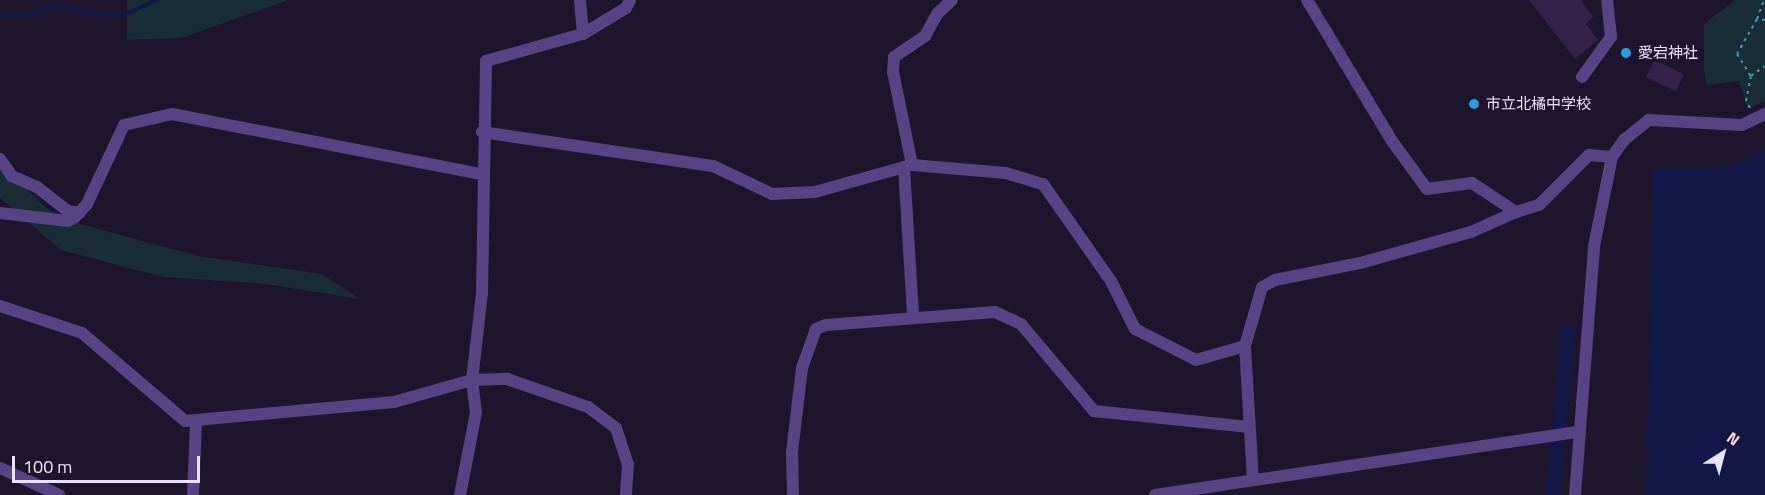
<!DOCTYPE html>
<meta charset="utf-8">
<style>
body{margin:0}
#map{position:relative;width:1765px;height:495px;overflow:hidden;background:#1e142b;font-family:"Titillium Web","Noto Sans JP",sans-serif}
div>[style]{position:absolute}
.green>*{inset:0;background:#182e34}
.water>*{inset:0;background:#111747}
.stream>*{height:4px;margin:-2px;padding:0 2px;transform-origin:2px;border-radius:2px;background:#111747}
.canal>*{height:14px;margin:-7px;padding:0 7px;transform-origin:7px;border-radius:7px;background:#111747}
.building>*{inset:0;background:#35224a;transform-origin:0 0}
.path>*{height:2px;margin-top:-1px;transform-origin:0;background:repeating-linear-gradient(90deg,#3e9bb3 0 3px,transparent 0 7.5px)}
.minor>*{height:12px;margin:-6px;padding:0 6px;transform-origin:6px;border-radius:6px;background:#584485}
.tertiary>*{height:12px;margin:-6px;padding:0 6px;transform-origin:6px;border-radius:6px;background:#584485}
.dots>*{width:16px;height:16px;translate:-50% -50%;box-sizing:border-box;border:3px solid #1e142b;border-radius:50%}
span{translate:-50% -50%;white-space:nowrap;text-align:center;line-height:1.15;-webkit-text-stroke:5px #1e142b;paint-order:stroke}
.poi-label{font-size:15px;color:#ebe1fc}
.left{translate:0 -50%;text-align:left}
.north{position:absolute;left:1693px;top:423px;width:60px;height:60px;-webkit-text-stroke:4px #1e142b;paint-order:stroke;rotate:36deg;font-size:16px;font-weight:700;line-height:24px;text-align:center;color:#ebe1fc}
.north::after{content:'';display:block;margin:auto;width:21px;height:27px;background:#ebe1fc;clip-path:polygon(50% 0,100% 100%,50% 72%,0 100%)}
.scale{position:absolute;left:12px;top:456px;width:188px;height:27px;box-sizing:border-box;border:3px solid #ebe1fc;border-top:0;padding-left:8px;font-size:18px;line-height:21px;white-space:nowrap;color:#ebe1fc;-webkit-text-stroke:4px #1e142b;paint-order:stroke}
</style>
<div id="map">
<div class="green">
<i style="clip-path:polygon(127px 0,289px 0,181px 38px,127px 40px)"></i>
<i style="clip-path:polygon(1735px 0,1765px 0,1765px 101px,1748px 109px,1739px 81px,1707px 85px,1704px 72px,1704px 24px)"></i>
<i style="clip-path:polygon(0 165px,58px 218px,198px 256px,322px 274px,360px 299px,266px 284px,163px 277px,61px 250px,0 198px)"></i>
</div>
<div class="water">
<i style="clip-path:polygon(1765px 150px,1765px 495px,1646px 495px,1653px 169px,1709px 169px,1741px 163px)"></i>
</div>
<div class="stream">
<i style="left:0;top:14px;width:20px;rotate:9deg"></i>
<i style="left:20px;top:17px;width:39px;rotate:-15deg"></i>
<i style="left:58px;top:7px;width:65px;rotate:8deg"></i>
<i style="left:122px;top:16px;width:38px;rotate:-25deg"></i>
</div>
<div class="canal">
<i style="left:1553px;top:495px;width:163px;rotate:-84.7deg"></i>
</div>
<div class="building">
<i style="clip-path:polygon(1529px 0,1581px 0,1593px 17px,1586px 24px,1598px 40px,1575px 59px)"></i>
<i style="left:1654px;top:60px;width:33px;height:19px;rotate:25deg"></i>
</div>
<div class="path">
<i style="left:1757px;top:19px;width:20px;rotate:-70deg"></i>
<i style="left:1765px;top:20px;width:8px;rotate:-173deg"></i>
<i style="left:1757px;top:19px;width:40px;rotate:119.7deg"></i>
<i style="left:1737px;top:54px;width:26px;rotate:58deg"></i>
<i style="left:1751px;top:76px;width:17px;rotate:-36deg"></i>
<i style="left:1750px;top:108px;width:8px;rotate:-120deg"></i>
<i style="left:1746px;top:101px;width:25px;rotate:-79deg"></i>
</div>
<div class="minor">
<i style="left:580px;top:0;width:34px;rotate:85deg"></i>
<i style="left:1307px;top:0;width:165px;rotate:58.9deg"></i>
<i style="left:1392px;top:141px;width:59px;rotate:53.9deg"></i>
<i style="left:1427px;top:189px;width:45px;rotate:-7.6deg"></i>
<i style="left:1472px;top:183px;width:53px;rotate:33.4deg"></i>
<i style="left:1516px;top:212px;width:24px;rotate:-17deg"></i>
<i style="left:1539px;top:205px;width:71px;rotate:-45deg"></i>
<i style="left:1589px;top:155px;width:23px;rotate:5deg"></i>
<i style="left:1582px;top:77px;width:49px;rotate:-54.1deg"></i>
<i style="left:1611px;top:37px;width:37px;rotate:-96deg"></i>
<i style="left:482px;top:132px;width:233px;rotate:8.4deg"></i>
<i style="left:713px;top:166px;width:65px;rotate:25.4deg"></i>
<i style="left:772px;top:194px;width:43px;rotate:-2.7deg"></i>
<i style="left:815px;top:192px;width:101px;rotate:-15.6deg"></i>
<i style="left:912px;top:165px;width:94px;rotate:4.9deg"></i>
<i style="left:1006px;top:173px;width:39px;rotate:17deg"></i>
<i style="left:1043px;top:184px;width:118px;rotate:55deg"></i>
<i style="left:1111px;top:281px;width:54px;rotate:63.4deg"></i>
<i style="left:1135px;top:329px;width:68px;rotate:26.9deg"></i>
<i style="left:1196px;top:360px;width:51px;rotate:-15.9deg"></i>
<i style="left:1245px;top:346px;width:61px;rotate:-73.9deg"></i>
<i style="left:1262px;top:287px;width:15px;rotate:-28deg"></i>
<i style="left:1275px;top:280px;width:91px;rotate:-11.4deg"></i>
<i style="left:1364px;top:262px;width:111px;rotate:-15.7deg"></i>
<i style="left:1471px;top:232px;width:49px;rotate:-24deg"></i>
<i style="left:0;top:159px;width:21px;rotate:55deg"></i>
<i style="left:12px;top:176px;width:27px;rotate:24deg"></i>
<i style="left:37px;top:187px;width:39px;rotate:38deg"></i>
<i style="left:68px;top:211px;width:12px;rotate:9deg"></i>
<i style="left:912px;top:165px;width:95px;rotate:-101.5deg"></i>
<i style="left:893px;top:72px;width:15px;rotate:-86deg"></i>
<i style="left:894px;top:57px;width:37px;rotate:-34deg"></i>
<i style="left:925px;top:36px;width:26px;rotate:-61deg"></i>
<i style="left:938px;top:13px;width:19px;rotate:-43deg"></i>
<i style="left:904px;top:167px;width:149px;rotate:86.5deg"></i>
<i style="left:0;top:213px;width:68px;rotate:6.7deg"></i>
<i style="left:68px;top:221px;width:8px;rotate:-30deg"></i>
<i style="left:75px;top:217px;width:18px;rotate:-47deg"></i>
<i style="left:87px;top:204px;width:87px;rotate:-64.9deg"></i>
<i style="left:124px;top:125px;width:49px;rotate:-12.9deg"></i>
<i style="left:172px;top:114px;width:315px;rotate:11deg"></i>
<i style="left:0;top:306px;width:86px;rotate:18.2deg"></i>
<i style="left:82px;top:333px;width:135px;rotate:40.5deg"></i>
<i style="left:185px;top:421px;width:210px;rotate:-5.2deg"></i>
<i style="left:394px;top:402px;width:81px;rotate:-15.8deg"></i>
<i style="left:472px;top:380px;width:35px;rotate:-2deg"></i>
<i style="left:507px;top:379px;width:86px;rotate:19.1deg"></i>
<i style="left:588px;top:407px;width:35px;rotate:37deg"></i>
<i style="left:616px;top:428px;width:39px;rotate:72deg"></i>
<i style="left:628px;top:465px;width:30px;rotate:94deg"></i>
<i style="left:1245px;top:346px;width:134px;rotate:86.6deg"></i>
<i style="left:0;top:468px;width:65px;rotate:24.6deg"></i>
<i style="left:193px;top:495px;width:73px;rotate:-87.6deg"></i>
<i style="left:460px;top:495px;width:84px;rotate:-79deg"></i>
<i style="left:476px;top:413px;width:33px;rotate:-97deg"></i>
<i style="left:472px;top:380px;width:88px;rotate:-83.4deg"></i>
<i style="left:482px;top:293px;width:232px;rotate:-89deg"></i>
<i style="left:486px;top:61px;width:101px;rotate:-15.6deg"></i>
<i style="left:583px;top:34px;width:50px;rotate:-31.2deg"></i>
<i style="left:626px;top:8px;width:9px;rotate:-63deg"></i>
<i style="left:793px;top:495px;width:43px;rotate:-91.3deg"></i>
<i style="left:792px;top:452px;width:85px;rotate:-83.2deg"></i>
<i style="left:802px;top:368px;width:41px;rotate:-70.3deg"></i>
<i style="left:816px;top:329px;width:11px;rotate:-22deg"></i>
<i style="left:826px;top:325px;width:169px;rotate:-4.4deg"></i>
<i style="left:995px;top:312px;width:29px;rotate:25deg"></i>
<i style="left:1021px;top:324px;width:114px;rotate:50deg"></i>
<i style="left:1094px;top:411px;width:156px;rotate:5.9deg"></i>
<i style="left:1155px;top:495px;width:427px;rotate:-8.5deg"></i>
</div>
<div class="tertiary">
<i style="left:1575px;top:495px;width:250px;rotate:-85.6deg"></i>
<i style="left:1594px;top:246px;width:91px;rotate:-78.6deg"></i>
<i style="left:1612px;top:157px;width:21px;rotate:-55deg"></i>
<i style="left:1624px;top:140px;width:32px;rotate:-39deg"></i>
<i style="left:1649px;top:120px;width:93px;rotate:3.1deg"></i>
<i style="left:1742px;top:125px;width:25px;rotate:-26deg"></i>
</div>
<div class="dots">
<i style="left:1626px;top:53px;background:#21a0e8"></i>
<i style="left:1474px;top:104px;background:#21a0e8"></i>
</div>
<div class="poi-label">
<span class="left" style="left:1638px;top:53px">愛宕神社</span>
<span class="left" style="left:1486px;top:104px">市立北橘中学校</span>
</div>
<div class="north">N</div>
<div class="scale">100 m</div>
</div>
